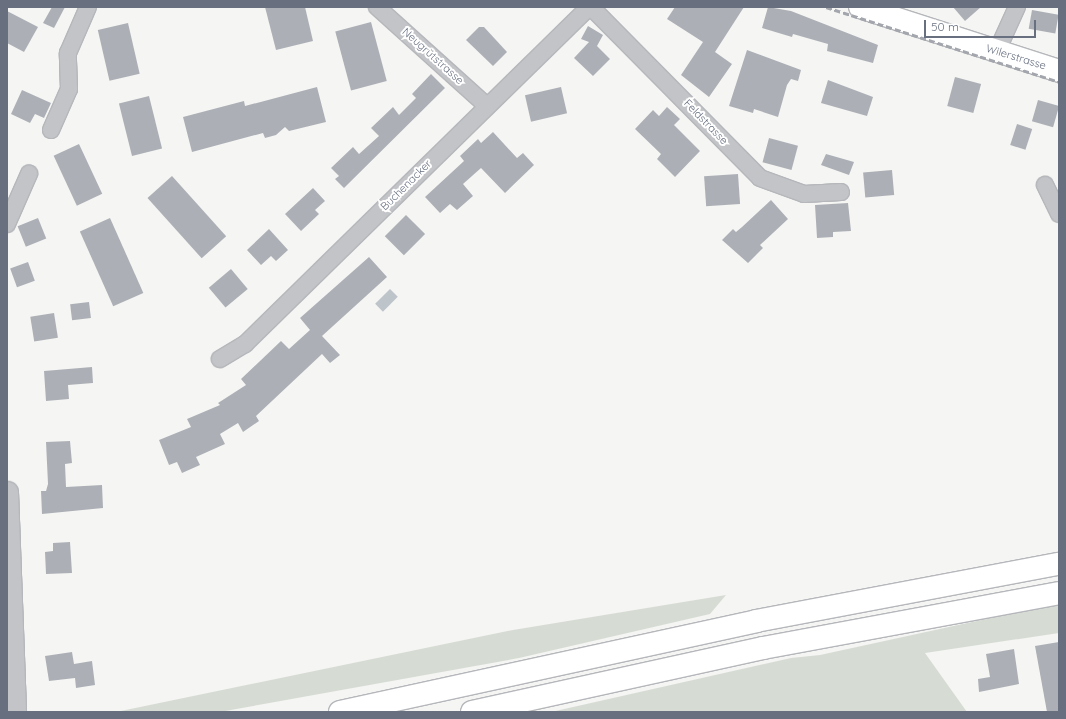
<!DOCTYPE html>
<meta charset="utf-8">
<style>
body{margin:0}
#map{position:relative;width:1066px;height:719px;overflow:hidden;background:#f5f5f3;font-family:Quicksand,sans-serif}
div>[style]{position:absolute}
.green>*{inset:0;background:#d6dcd4}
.water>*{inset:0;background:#bdc4ca;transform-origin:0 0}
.building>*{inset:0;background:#acb0b6;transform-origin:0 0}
.roads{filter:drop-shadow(1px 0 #b5b7bb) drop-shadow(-1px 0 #b5b7bb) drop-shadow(0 1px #b5b7bb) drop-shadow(0 -1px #b5b7bb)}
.minor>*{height:16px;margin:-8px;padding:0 8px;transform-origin:8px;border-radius:8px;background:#c2c4c7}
.tertiary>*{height:21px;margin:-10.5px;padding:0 10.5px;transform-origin:10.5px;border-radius:10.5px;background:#c2c4c7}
.primary>*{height:22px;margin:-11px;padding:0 11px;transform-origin:11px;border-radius:11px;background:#fff}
.motorway>*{height:22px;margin:-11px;padding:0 11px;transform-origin:11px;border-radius:11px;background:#fff}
.rail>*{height:3px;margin-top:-1.5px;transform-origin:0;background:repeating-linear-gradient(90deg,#a3a6ac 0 6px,transparent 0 9px)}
span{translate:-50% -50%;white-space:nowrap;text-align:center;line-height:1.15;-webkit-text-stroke:4px #fff;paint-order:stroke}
.street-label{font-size:11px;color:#687080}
.frame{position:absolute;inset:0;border:8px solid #687080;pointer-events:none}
.scale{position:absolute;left:924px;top:20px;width:112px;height:18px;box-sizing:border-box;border:2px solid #687080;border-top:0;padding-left:5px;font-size:12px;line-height:14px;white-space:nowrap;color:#687080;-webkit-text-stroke:3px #fff;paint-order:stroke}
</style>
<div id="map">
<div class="green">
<i style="clip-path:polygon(726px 595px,710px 614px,519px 658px,220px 712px,116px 712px,513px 630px)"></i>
<i style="clip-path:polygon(1059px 603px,1059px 633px,925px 653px,967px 712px,551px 712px,791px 658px,820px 655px)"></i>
</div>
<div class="water">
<i style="left:390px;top:289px;width:11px;height:21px;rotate:45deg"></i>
</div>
<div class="building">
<i style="clip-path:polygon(52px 7px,65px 7px,54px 28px,43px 23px)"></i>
<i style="clip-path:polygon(265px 7px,305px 7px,313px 41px,276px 50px)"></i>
<i style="clip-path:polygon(675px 7px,744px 7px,715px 52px,732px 64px,709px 97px,681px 75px,703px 42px,667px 19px)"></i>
<i style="clip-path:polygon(768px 7px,791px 11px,878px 45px,873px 63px,827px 51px,828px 44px,793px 34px,792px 37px,762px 28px)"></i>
<i style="clip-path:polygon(953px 7px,981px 7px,965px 21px)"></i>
<i style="left:1032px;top:10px;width:27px;height:19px;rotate:10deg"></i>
<i style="clip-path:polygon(7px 11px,38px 27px,24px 52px,7px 43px)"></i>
<i style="left:371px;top:22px;width:61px;height:37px;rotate:75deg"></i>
<i style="left:128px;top:23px;width:52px;height:31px;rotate:77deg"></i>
<i style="clip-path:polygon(588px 26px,603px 35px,597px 46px,610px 59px,593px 76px,574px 58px,589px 42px,581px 39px)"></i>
<i style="clip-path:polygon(479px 27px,484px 27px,507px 52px,493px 66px,466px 40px)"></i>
<i style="clip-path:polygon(747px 50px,801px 70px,798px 81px,791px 79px,787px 85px,778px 117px,754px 109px,753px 113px,729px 106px)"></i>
<i style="clip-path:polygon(431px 74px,445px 88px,344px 188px,335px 179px,339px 176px,331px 168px,353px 147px,359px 154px,379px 136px,371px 128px,393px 107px,399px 115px,416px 98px,412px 94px)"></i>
<i style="left:955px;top:77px;width:27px;height:30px;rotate:15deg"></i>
<i style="clip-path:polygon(828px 80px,873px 97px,867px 116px,821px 103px)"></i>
<i style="clip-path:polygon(317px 87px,326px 122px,289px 131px,285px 127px,276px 135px,265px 138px,263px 133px,192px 152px,183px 117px,244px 101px,245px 106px)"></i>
<i style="left:561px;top:87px;width:27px;height:37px;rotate:77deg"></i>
<i style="clip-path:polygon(22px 90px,51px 103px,44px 118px,35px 114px,30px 123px,11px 114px)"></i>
<i style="left:149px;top:96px;width:54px;height:31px;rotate:76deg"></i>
<i style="left:1038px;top:100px;width:22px;height:22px;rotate:16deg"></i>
<i style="clip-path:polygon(667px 107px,680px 119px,674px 125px,700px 151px,675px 177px,657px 159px,661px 154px,635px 129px,653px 110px,659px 116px)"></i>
<i style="left:1017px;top:124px;width:16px;height:22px;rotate:18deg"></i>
<i style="clip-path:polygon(493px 132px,517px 158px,523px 153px,534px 165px,505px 193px,481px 168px,463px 184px,473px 196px,457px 210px,450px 204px,440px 213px,425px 197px,464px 161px,460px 156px,478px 139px,481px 143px)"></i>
<i style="left:769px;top:138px;width:30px;height:25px;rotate:15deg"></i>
<i style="left:79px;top:144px;width:55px;height:28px;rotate:65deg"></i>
<i style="clip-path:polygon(826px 154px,854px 162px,849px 175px,821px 165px)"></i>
<i style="left:892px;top:170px;width:25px;height:29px;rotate:85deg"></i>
<i style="left:738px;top:174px;width:30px;height:34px;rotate:86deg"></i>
<i style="left:172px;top:176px;width:81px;height:33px;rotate:48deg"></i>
<i style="clip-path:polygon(313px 188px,325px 201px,315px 210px,319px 214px,301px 231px,285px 214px)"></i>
<i style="clip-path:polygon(771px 200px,788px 219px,760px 245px,763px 248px,748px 263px,722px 240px,733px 229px,736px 232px,742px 227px)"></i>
<i style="clip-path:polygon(848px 203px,851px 231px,833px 232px,833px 237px,817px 238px,815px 205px)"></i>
<i style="left:406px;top:215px;width:27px;height:30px;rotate:45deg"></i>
<i style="left:38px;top:218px;width:22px;height:22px;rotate:68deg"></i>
<i style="left:110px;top:218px;width:82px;height:33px;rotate:66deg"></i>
<i style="clip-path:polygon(269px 229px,288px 250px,276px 261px,271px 256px,261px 265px,247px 250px)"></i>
<i style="clip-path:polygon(369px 257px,387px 277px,322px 336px,340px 355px,330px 363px,322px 354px,256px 416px,259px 421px,243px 432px,238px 423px,220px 434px,225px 444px,196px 457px,200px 465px,182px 473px,177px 462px,169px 465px,159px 440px,191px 427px,187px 419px,220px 405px,218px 403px,246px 385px,241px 379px,281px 341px,289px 349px,310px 330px,300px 318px)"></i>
<i style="left:28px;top:262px;width:20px;height:19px;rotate:70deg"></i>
<i style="left:231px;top:269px;width:26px;height:29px;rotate:50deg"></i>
<i style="left:89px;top:302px;width:16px;height:19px;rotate:83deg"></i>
<i style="left:54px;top:313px;width:25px;height:24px;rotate:81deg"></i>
<i style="clip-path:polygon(92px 367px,93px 383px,68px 385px,69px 399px,46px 401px,44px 371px)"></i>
<i style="clip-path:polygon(70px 441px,72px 463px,65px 464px,66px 487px,102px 485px,103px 508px,42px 514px,41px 491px,46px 491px,48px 484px,46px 442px)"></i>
<i style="clip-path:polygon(70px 542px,72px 573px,46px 574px,45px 552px,53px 551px,53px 543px)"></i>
<i style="clip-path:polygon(1059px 642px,1059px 712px,1047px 712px,1035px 646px)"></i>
<i style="clip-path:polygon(1014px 649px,1019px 684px,979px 692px,978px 679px,990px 677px,986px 654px)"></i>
<i style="clip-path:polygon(72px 652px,74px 664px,92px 661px,95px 685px,76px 688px,75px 678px,49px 681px,45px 656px)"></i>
</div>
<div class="roads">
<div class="minor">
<i style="left:377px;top:7px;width:148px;rotate:42deg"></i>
<i style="left:591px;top:7px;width:240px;rotate:45.3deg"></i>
<i style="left:760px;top:178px;width:47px;rotate:20deg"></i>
<i style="left:804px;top:194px;width:37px;rotate:-3deg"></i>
<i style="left:997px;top:51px;width:48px;rotate:-65.6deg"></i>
<i style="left:51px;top:130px;width:45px;rotate:-66.3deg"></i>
<i style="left:69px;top:89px;width:36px;rotate:-92deg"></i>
<i style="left:68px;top:53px;width:50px;rotate:-66.5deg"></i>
<i style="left:1045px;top:185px;width:32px;rotate:64deg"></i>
<i style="left:7px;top:224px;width:55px;rotate:-66.3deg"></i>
<i style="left:220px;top:359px;width:29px;rotate:-31deg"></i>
<i style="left:245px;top:344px;width:482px;rotate:-44.4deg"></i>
</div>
<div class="tertiary">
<i style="left:7px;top:492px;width:220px;rotate:87.9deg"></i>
</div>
<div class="primary">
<i style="left:860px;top:7px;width:209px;rotate:17.8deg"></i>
</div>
<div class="motorway">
<i style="left:340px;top:712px;width:426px;rotate:-12.3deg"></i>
<i style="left:756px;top:621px;width:308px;rotate:-10.7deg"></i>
<i style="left:472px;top:712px;width:298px;rotate:-12.4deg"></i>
<i style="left:763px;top:648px;width:301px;rotate:-10.5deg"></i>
</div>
</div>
<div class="rail">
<i style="left:826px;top:7px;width:245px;rotate:17.8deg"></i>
</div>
<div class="street-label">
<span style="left:433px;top:56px;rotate:42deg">Neugrütstrasse</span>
<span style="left:1016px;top:57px;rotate:17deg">Wilerstrasse</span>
<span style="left:706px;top:122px;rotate:46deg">Feldstrasse</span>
<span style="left:406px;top:185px;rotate:-45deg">Buchenacker</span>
</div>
<div class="frame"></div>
<div class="scale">50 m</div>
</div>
